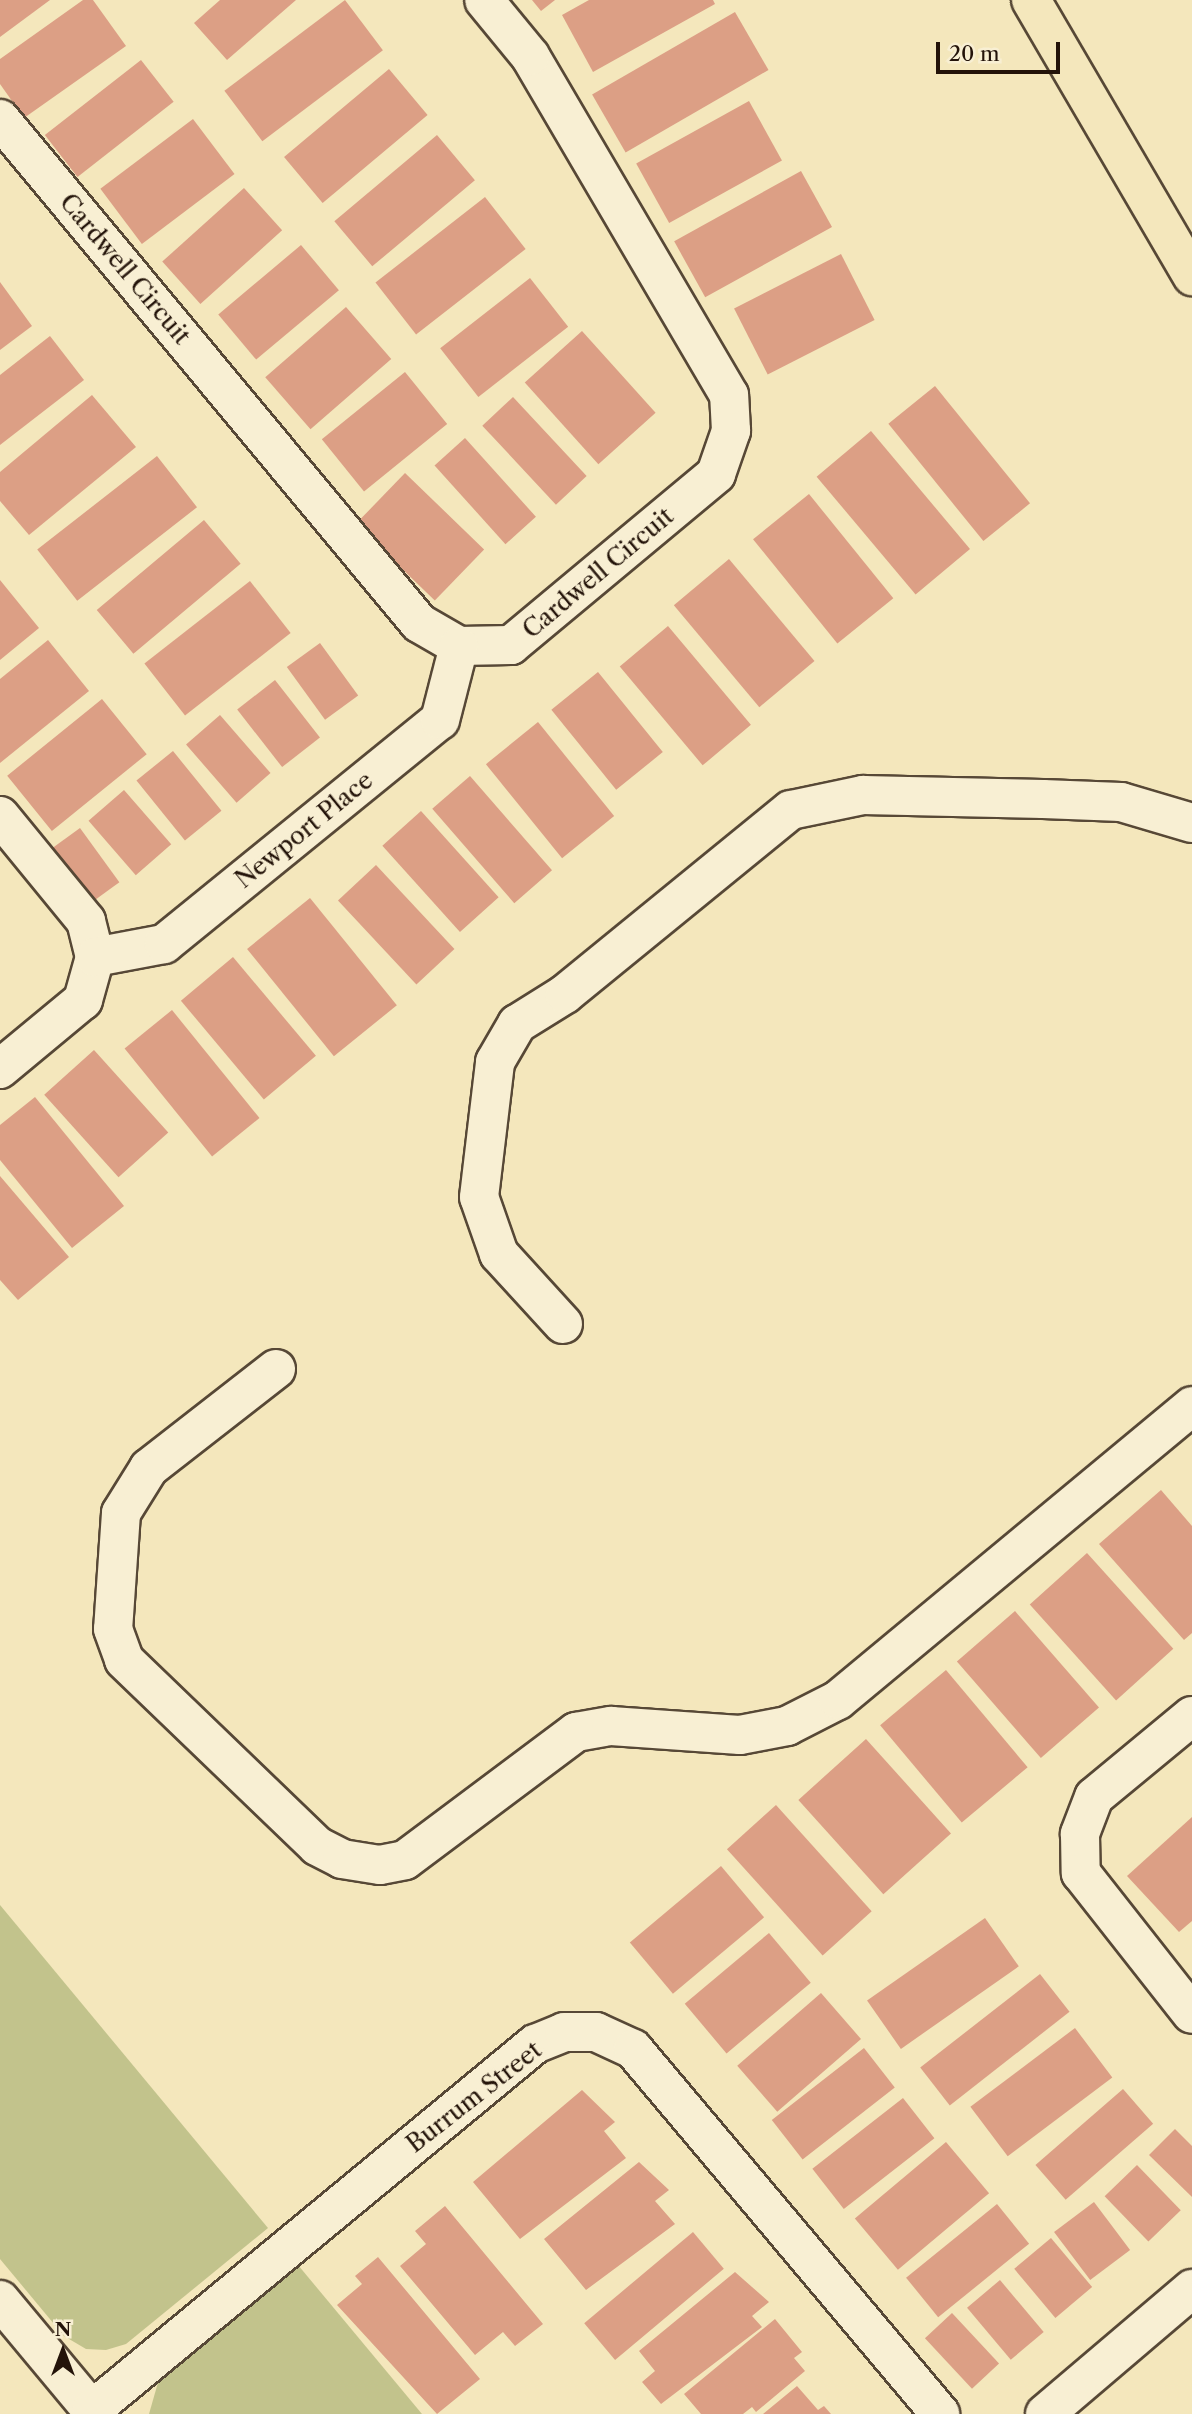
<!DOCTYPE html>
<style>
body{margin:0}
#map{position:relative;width:1192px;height:2414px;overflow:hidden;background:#f4e7bc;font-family:"Libre Caslon Text",serif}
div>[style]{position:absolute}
.green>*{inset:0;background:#c2c38c}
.building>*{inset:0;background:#dc9f85;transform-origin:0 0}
.roads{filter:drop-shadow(2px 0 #574836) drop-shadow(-2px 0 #574836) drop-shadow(0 2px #574836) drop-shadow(0 -2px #574836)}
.minor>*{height:38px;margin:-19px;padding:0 19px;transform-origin:19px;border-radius:19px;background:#f8efd3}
.highway>*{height:38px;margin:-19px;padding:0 19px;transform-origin:19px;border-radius:19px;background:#f4e7bc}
span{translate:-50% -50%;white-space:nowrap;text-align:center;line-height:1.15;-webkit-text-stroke:5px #f8efd3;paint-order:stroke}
.street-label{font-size:24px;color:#231309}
.north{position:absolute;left:28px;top:2316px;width:70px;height:70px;-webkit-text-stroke:5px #f8efd3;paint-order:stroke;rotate:0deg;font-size:19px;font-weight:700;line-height:28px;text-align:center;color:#231309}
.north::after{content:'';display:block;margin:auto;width:24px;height:32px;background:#231309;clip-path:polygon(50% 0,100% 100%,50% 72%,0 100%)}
.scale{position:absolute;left:936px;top:42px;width:124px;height:32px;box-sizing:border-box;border:4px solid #231309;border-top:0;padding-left:9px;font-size:21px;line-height:24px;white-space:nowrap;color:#231309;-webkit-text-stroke:5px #f8efd3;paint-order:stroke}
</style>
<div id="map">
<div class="green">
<i style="clip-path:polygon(0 1905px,268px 2228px,126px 2344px,106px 2350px,86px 2349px,64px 2336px,0 2259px)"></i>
<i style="clip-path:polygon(298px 2265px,422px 2414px,149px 2414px,159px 2379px)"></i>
</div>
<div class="building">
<i style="clip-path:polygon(0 0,50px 0,0 37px)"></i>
<i style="clip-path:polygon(83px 0,93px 0,126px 46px,24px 118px,0 84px,0 59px)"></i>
<i style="clip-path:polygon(220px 0,296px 0,227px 60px,194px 23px)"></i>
<i style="left:345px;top:0;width:63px;height:151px;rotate:53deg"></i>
<i style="clip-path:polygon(532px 0,555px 0,541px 11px)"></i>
<i style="clip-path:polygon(589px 0,713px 0,715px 4px,593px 72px,562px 15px)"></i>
<i style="left:735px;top:12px;width:67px;height:165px;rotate:60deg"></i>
<i style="left:141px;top:60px;width:53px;height:122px;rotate:52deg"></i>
<i style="left:389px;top:69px;width:60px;height:137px;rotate:50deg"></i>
<i style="left:749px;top:101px;width:68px;height:129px;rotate:61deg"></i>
<i style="left:193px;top:119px;width:69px;height:116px;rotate:53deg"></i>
<i style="left:437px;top:135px;width:59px;height:134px;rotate:50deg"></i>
<i style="left:801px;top:171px;width:64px;height:145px;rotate:61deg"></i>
<i style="left:244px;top:188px;width:57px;height:110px;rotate:48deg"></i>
<i style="left:485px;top:197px;width:66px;height:139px;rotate:52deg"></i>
<i style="left:301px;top:245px;width:59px;height:108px;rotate:50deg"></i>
<i style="left:841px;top:254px;width:74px;height:120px;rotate:63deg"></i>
<i style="left:530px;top:278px;width:62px;height:114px;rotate:52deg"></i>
<i style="clip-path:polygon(0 282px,32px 326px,0 350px)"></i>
<i style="left:346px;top:307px;width:69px;height:107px;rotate:49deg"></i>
<i style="left:582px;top:331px;width:110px;height:77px;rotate:48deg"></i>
<i style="clip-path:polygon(50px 336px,84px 380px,0 445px,0 375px)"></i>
<i style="left:405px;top:372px;width:67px;height:107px;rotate:51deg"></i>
<i style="left:935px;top:386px;width:151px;height:60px;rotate:51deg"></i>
<i style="clip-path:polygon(92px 395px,136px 447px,29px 535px,0 501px,0 472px)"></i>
<i style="left:513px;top:397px;width:108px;height:42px;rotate:47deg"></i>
<i style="left:871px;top:431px;width:154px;height:71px;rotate:50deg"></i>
<i style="left:465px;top:438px;width:106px;height:41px;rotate:48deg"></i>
<i style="left:157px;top:456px;width:65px;height:152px;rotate:52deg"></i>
<i style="left:405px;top:473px;width:110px;height:71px;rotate:44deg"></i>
<i style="left:809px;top:494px;width:134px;height:72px;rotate:51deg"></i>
<i style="left:204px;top:520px;width:57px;height:140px;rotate:50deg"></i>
<i style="left:729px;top:559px;width:133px;height:72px;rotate:50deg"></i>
<i style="clip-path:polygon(0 580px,39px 628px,0 660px)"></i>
<i style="left:250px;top:581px;width:66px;height:134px;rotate:52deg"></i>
<i style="left:668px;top:626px;width:129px;height:63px;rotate:50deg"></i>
<i style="clip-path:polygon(48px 640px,89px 691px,0 763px,0 679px)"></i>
<i style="left:320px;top:643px;width:65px;height:41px;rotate:54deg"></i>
<i style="left:598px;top:672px;width:103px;height:60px;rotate:51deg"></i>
<i style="left:275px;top:680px;width:73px;height:48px;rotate:52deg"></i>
<i style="left:102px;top:699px;width:71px;height:122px;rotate:51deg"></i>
<i style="left:220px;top:715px;width:77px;height:45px;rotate:49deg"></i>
<i style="left:538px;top:722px;width:121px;height:67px;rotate:51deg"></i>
<i style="left:173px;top:751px;width:77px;height:47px;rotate:51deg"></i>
<i style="left:470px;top:776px;width:125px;height:50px;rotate:49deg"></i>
<i style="left:124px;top:790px;width:72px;height:47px;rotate:49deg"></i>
<i style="left:421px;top:811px;width:116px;height:52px;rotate:48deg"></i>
<i style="left:80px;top:828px;width:67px;height:40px;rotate:54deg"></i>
<i style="left:376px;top:865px;width:115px;height:52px;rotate:47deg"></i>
<i style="left:310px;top:898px;width:138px;height:81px;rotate:51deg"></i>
<i style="left:233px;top:957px;width:129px;height:68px;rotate:50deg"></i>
<i style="left:172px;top:1010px;width:139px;height:61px;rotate:51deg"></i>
<i style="left:94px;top:1050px;width:111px;height:67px;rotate:48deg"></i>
<i style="clip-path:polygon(35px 1097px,124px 1206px,72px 1248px,0 1160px,0 1125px)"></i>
<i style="clip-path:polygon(0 1176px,69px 1257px,18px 1300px,0 1280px)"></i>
<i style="clip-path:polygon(1161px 1490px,1192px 1526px,1192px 1633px,1184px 1640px,1099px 1544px)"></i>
<i style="left:1087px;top:1553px;width:129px;height:77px;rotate:48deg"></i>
<i style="left:1015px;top:1611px;width:128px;height:77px;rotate:49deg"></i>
<i style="left:946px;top:1670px;width:127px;height:86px;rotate:50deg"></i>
<i style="left:866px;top:1739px;width:127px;height:91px;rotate:48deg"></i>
<i style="left:776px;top:1805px;width:143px;height:66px;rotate:48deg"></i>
<i style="clip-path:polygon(1192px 1817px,1192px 1921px,1179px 1932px,1127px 1876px)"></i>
<i style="left:721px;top:1866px;width:67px;height:119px;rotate:50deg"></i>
<i style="left:985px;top:1918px;width:59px;height:144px;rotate:55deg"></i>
<i style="left:769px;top:1933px;width:65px;height:110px;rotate:50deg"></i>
<i style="left:1040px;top:1974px;width:48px;height:152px;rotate:52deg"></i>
<i style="left:821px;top:1993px;width:61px;height:111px;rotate:49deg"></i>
<i style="left:1075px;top:2028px;width:62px;height:131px;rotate:53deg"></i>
<i style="left:864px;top:2048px;width:50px;height:117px;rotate:52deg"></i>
<i style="left:1123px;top:2089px;width:46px;height:116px;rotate:49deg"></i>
<i style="clip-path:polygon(582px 2090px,615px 2122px,604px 2131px,626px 2158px,520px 2239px,473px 2182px)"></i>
<i style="left:903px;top:2098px;width:51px;height:115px;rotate:52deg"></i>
<i style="clip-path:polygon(1175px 2129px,1192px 2146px,1192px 2197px,1149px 2155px)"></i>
<i style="left:946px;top:2142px;width:67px;height:119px;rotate:50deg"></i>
<i style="clip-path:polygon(639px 2162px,669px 2190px,655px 2201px,675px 2224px,586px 2290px,544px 2239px)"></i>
<i style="left:1137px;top:2165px;width:63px;height:45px;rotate:46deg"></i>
<i style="left:1094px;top:2202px;width:60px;height:50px;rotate:53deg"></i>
<i style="left:997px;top:2204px;width:51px;height:117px;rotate:51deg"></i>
<i style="clip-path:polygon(445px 2206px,543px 2324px,515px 2346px,503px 2332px,475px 2355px,400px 2266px,426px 2244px,415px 2231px)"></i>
<i style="left:693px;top:2232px;width:48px;height:142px;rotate:50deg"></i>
<i style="left:1051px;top:2238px;width:64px;height:48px;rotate:50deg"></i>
<i style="clip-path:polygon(378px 2257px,480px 2379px,437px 2414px,337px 2305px,362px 2284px,355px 2276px)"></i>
<i style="clip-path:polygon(735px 2272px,769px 2302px,752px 2316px,762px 2327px,661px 2404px,642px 2382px,655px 2371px,639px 2351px)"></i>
<i style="left:1000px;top:2280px;width:68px;height:43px;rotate:50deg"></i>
<i style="left:952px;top:2313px;width:69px;height:37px;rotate:47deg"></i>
<i style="clip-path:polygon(775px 2319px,802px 2352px,794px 2358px,805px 2371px,756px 2412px,752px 2407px,743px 2414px,701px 2414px,684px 2394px)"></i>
<i style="clip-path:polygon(797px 2386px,818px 2410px,824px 2406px,831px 2414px,763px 2414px)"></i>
</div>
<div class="roads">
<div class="minor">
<i style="left:0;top:119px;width:655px;rotate:50.26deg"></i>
<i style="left:419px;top:623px;width:46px;rotate:29.9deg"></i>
<i style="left:459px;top:646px;width:52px;rotate:-1.1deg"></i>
<i style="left:511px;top:645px;width:267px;rotate:-39.8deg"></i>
<i style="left:716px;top:474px;width:46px;rotate:-70.8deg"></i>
<i style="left:731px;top:431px;width:36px;rotate:-93deg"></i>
<i style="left:729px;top:395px;width:393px;rotate:-120.4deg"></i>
<i style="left:530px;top:56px;width:72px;rotate:-129.4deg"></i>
<i style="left:0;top:816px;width:136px;rotate:50.7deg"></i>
<i style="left:86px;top:921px;width:37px;rotate:76deg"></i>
<i style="left:95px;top:957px;width:45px;rotate:105.6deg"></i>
<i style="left:83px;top:1000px;width:108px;rotate:140.3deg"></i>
<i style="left:95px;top:957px;width:70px;rotate:-10.7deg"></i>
<i style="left:164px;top:944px;width:355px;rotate:-39.1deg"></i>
<i style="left:440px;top:720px;width:76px;rotate:-75.6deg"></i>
<i style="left:563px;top:1324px;width:95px;rotate:-132.4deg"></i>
<i style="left:499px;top:1254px;width:60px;rotate:-109.3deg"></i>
<i style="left:479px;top:1197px;width:136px;rotate:-83.2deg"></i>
<i style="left:495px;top:1062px;width:44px;rotate:-59.9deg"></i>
<i style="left:517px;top:1024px;width:57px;rotate:-32deg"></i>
<i style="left:565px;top:994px;width:291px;rotate:-39.2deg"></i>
<i style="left:791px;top:810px;width:74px;rotate:-11.8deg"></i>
<i style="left:863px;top:795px;width:180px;rotate:1.3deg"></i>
<i style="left:1043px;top:799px;width:78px;rotate:2.2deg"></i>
<i style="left:1121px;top:802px;width:74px;rotate:16.5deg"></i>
<i style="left:276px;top:1369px;width:161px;rotate:142.1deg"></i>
<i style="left:149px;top:1468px;width:53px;rotate:121.9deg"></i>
<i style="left:121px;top:1513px;width:116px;rotate:93.9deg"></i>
<i style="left:113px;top:1629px;width:33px;rotate:70deg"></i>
<i style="left:124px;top:1660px;width:268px;rotate:43.9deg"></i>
<i style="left:317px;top:1846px;width:28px;rotate:27deg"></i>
<i style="left:342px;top:1859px;width:38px;rotate:9deg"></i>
<i style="left:380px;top:1865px;width:25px;rotate:-11deg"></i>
<i style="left:405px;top:1860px;width:214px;rotate:-36.8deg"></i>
<i style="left:576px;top:1732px;width:36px;rotate:-10deg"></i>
<i style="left:611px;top:1726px;width:129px;rotate:4deg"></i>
<i style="left:740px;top:1735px;width:48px;rotate:-10.8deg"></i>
<i style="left:787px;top:1726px;width:57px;rotate:-27deg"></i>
<i style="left:838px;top:1700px;width:460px;rotate:-39.7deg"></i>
<i style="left:1192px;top:1716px;width:127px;rotate:140.4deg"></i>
<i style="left:1094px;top:1797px;width:40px;rotate:111deg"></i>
<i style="left:1080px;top:1834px;width:39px;rotate:89deg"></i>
<i style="left:1081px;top:1873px;width:179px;rotate:51.8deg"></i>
<i style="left:0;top:2300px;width:148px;rotate:50.2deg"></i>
<i style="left:92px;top:2410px;width:575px;rotate:-39.56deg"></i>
<i style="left:535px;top:2044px;width:31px;rotate:-22deg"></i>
<i style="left:564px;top:2032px;width:32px"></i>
<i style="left:596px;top:2032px;width:41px;rotate:24.7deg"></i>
<i style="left:633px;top:2049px;width:477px;rotate:49.9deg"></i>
<i style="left:1045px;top:2414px;width:193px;rotate:-40.4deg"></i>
</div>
<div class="highway">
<i style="left:1031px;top:0;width:320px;rotate:59.7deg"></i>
</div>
</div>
<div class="street-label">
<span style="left:125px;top:269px;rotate:50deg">Cardwell Circuit</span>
<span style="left:598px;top:573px;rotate:-40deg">Cardwell Circuit</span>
<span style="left:304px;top:830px;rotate:-39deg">Newport Place</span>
<span style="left:474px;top:2097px;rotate:-38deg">Burrum Street</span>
</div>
<div class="north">N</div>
<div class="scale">20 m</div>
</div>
